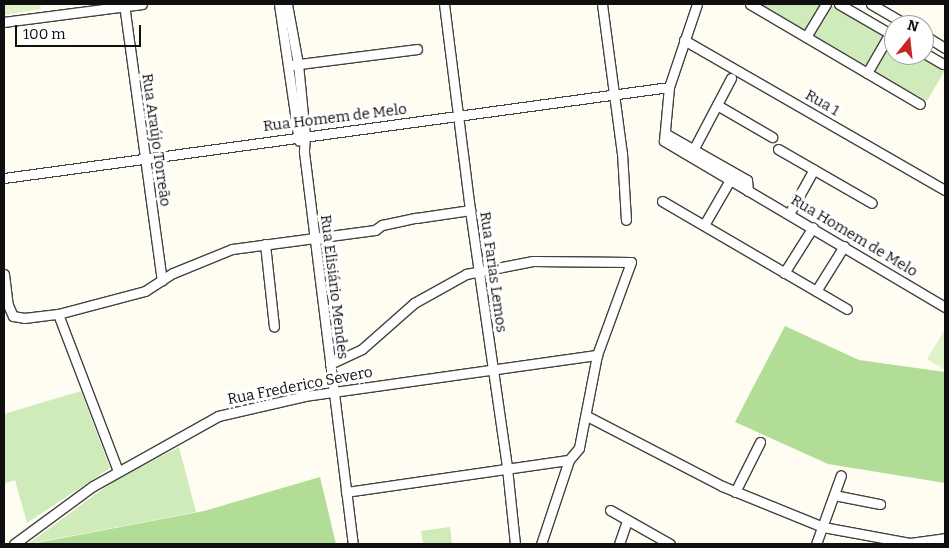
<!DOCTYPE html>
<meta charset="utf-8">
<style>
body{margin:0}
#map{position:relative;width:949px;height:548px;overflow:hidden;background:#fffdf1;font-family:Bitter,serif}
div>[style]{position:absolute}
.green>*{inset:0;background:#cfebb9;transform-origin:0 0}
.forest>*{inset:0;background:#b1dd97}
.pitch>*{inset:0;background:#e1f2cb}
.roads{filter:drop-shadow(1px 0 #424242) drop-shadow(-1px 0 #424242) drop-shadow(0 1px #424242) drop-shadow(0 -1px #424242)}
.minor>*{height:9px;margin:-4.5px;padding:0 4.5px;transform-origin:4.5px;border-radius:4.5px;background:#fff}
span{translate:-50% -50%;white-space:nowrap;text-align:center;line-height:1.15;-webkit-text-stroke:5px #fff;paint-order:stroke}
.street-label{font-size:15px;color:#0f0f0f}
.frame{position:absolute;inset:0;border:5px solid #0f0f0f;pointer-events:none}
.north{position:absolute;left:884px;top:15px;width:50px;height:50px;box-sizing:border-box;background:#fff;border:1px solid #9f9f9f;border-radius:50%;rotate:16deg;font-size:14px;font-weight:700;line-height:20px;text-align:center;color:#0f0f0f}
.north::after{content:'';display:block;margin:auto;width:18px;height:22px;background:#c52621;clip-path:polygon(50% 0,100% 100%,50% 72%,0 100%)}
.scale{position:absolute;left:15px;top:25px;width:126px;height:22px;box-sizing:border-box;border:2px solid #0f0f0f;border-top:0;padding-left:6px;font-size:15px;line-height:18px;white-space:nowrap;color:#0f0f0f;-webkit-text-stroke:4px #fff;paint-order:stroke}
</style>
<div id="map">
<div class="green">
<i style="clip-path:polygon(760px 4px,821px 4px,805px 30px)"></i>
<i style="left:830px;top:4px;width:62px;height:35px;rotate:30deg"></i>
<i style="clip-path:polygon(890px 39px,894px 41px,894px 55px,918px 55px,945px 70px,927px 101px,873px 70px)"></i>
<i style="clip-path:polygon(81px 391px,110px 468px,27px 523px,15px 480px,4px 484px,4px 414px)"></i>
<i style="clip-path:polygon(179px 447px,196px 512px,28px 544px,115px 480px)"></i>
<i style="clip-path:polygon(450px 527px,452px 544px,423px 544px,421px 531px)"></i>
</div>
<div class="forest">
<i style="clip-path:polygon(785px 326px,859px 360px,945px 372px,945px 483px,828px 464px,735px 422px)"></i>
<i style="clip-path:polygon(320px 477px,336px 544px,31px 544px,204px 511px)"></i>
</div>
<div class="pitch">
<i style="clip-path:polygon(4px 4px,40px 4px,41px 9px,4px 15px)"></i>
<i style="clip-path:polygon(945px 329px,945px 370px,927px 359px)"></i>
</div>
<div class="roads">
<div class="minor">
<i style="left:124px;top:4px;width:279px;rotate:82.2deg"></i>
<i style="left:279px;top:4px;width:138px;rotate:81.7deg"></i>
<i style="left:287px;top:4px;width:61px;rotate:79.6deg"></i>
<i style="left:298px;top:64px;width:72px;rotate:84.4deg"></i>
<i style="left:305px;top:136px;width:16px;rotate:94deg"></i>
<i style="left:304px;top:152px;width:395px;rotate:82.9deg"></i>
<i style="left:444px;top:4px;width:208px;rotate:82.8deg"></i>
<i style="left:470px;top:210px;width:261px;rotate:81.8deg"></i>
<i style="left:507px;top:468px;width:76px;rotate:84deg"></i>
<i style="left:602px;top:4px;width:150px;rotate:82.4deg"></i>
<i style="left:622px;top:153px;width:67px;rotate:86.6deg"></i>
<i style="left:697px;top:4px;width:88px;rotate:108.6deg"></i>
<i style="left:669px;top:87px;width:54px;rotate:95.3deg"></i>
<i style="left:664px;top:141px;width:326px;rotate:30.6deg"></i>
<i style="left:750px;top:4px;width:197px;rotate:30.5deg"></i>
<i style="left:839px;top:4px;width:64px;rotate:30.2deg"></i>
<i style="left:871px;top:4px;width:42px;rotate:30.3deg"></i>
<i style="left:4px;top:22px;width:139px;rotate:-7.4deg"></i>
<i style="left:924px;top:35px;width:25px;rotate:32deg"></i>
<i style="left:806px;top:37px;width:39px;rotate:-59deg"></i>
<i style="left:684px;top:40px;width:301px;rotate:29.9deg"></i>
<i style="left:924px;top:53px;width:22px;rotate:30deg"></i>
<i style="left:292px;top:65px;width:126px;rotate:-7.3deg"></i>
<i style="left:867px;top:73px;width:46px;rotate:-60.1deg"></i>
<i style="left:717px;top:105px;width:64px;rotate:30.2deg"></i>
<i style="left:666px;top:134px;width:93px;rotate:29.6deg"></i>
<i style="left:747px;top:180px;width:11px;rotate:85deg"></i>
<i style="left:778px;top:149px;width:108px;rotate:29.9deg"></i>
<i style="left:691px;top:154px;width:86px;rotate:-62.2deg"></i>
<i style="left:4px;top:178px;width:671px;rotate:-7.79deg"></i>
<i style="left:662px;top:201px;width:214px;rotate:30.3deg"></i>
<i style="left:789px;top:214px;width:51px;rotate:-60.9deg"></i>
<i style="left:704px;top:225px;width:52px;rotate:-60deg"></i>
<i style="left:265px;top:244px;width:83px;rotate:83.8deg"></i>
<i style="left:784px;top:273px;width:54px;rotate:-57.8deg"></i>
<i style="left:4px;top:274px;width:31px;rotate:83deg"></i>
<i style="left:8px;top:305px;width:12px;rotate:66deg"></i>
<i style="left:13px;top:316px;width:11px;rotate:10deg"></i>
<i style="left:24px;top:318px;width:34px;rotate:-7deg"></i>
<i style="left:58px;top:314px;width:90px;rotate:-14.8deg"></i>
<i style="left:145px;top:291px;width:33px;rotate:-33deg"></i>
<i style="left:173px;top:273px;width:64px;rotate:-22.1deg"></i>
<i style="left:232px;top:249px;width:144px;rotate:-7.6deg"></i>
<i style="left:375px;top:230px;width:9px;rotate:-36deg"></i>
<i style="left:382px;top:225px;width:35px;rotate:-12deg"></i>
<i style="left:416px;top:218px;width:55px;rotate:-8.4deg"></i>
<i style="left:816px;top:291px;width:53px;rotate:-58.1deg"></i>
<i style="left:58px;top:314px;width:168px;rotate:69.1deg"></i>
<i style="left:330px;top:364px;width:35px;rotate:-25deg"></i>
<i style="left:362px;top:349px;width:69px;rotate:-41.5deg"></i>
<i style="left:414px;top:303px;width:60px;rotate:-29.1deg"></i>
<i style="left:466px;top:274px;width:68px;rotate:-11deg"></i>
<i style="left:533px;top:261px;width:98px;rotate:0.6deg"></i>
<i style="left:631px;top:262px;width:99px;rotate:110.1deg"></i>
<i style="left:597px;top:355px;width:95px;rotate:101deg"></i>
<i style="left:579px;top:448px;width:16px;rotate:130deg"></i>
<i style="left:569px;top:460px;width:89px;rotate:108.4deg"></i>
<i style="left:587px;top:416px;width:152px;rotate:27.4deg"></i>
<i style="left:722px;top:486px;width:109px;rotate:22.1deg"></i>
<i style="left:823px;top:527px;width:88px;rotate:10.4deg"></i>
<i style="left:910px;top:543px;width:35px;rotate:-8deg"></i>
<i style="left:346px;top:492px;width:225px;rotate:-8.2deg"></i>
<i style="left:735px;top:492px;width:56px;rotate:-63.4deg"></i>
<i style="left:834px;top:495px;width:47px;rotate:11.1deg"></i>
<i style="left:610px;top:510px;width:69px;rotate:29.5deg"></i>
<i style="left:14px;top:544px;width:98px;rotate:-36.3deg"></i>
<i style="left:93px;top:486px;width:143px;rotate:-29.2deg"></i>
<i style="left:218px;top:416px;width:89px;rotate:-12.9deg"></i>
<i style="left:305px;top:396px;width:295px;rotate:-8deg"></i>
<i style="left:619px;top:544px;width:24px;rotate:-71deg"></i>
<i style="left:816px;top:544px;width:73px;rotate:-70.1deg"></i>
</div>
</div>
<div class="street-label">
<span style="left:822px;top:103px;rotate:30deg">Rua 1</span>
<span style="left:335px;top:118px;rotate:-7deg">Rua Homem de Melo</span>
<span style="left:156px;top:140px;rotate:82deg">Rua Araújo Torreão</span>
<span style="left:854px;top:236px;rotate:31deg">Rua Homem de Melo</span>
<span style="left:493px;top:272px;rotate:82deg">Rua Farias Lemos</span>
<span style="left:334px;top:287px;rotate:83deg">Rua Elisiário Mendes</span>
<span style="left:300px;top:386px;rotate:-11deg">Rua Frederico Severo</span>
</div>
<div class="frame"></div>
<div class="north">N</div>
<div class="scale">100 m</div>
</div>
